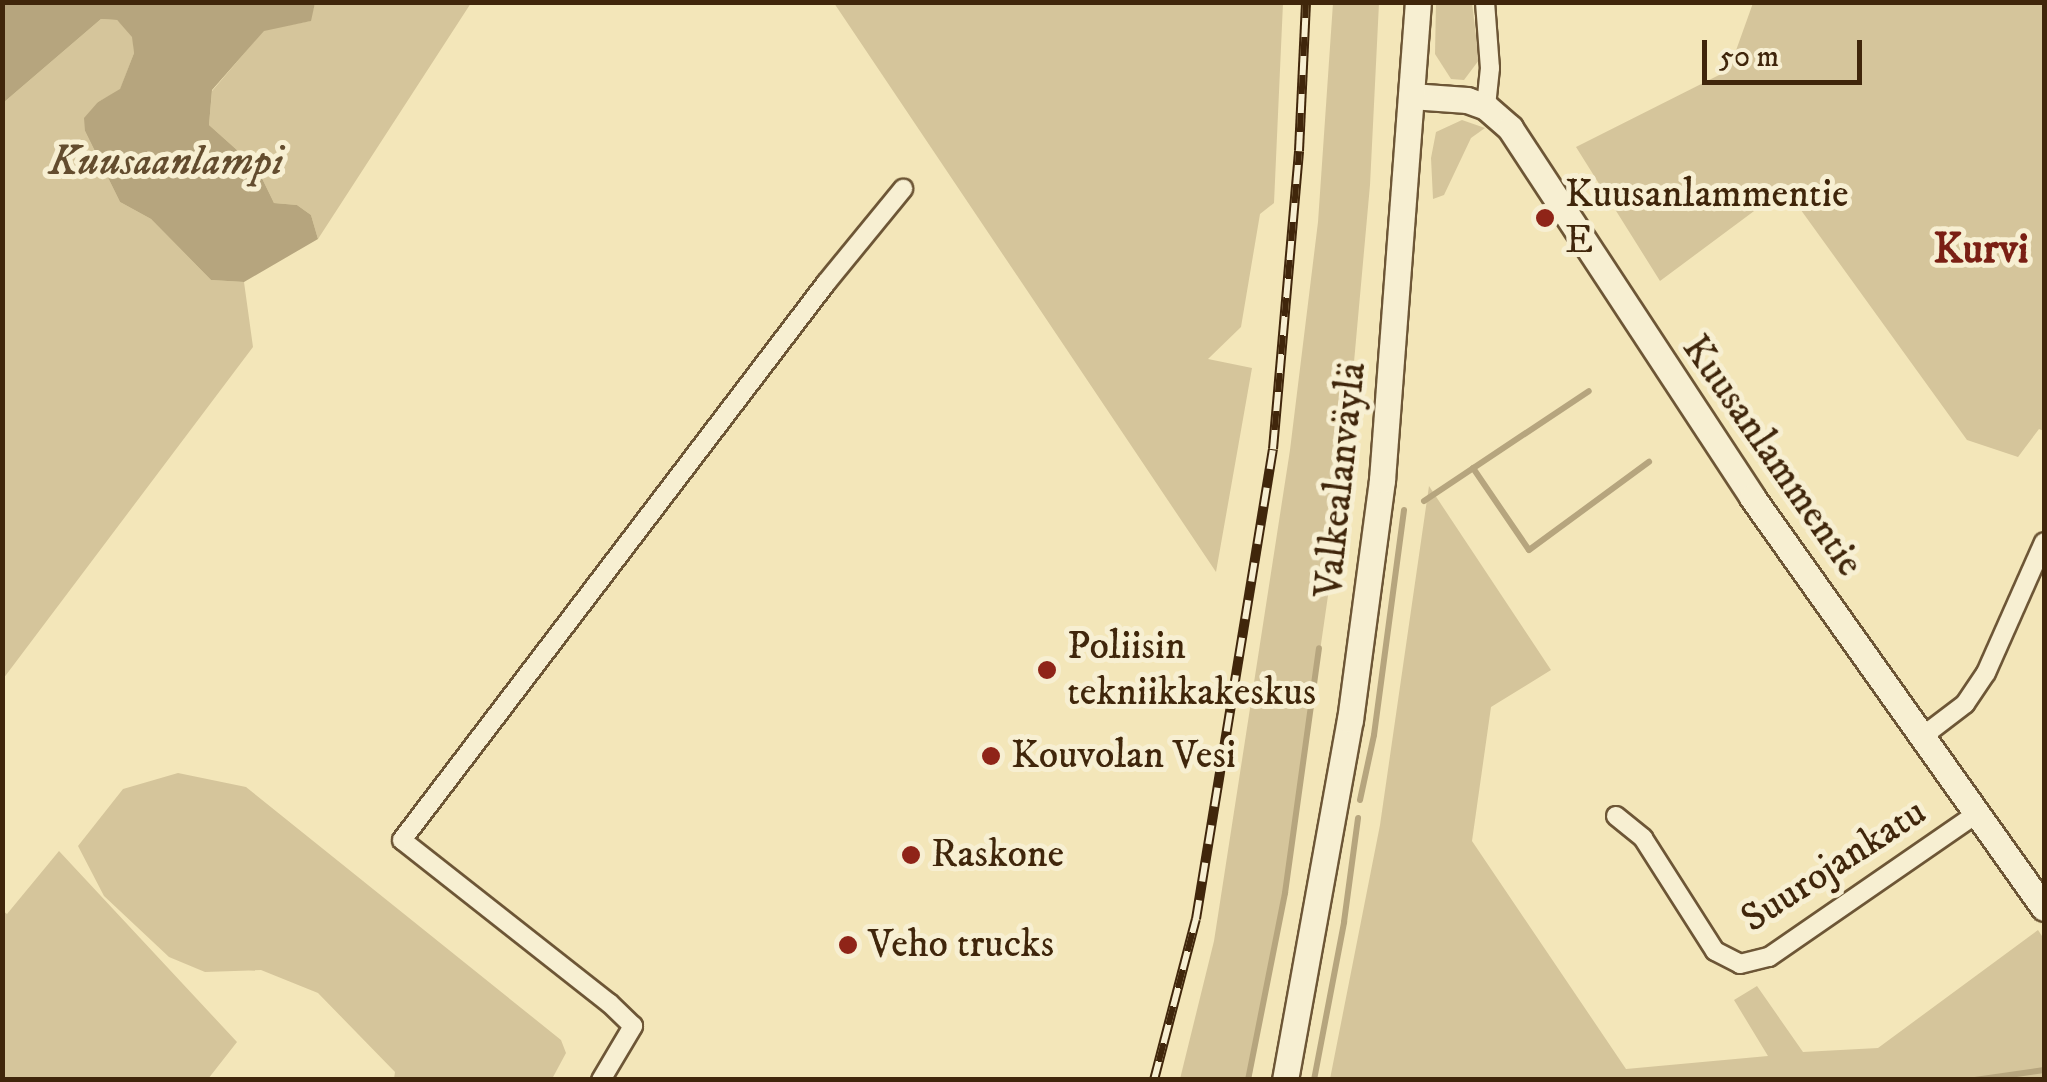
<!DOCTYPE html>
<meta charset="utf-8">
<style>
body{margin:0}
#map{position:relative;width:2047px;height:1082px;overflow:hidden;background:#f3e6b9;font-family:"IM FELL DW Pica",serif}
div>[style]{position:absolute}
.green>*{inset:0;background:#d5c59b}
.water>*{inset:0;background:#b6a57e}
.stream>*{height:6px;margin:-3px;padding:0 3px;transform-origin:3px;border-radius:3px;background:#b6a57e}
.roads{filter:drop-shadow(2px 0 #6d5636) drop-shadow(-2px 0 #6d5636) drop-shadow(0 2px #6d5636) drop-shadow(0 -2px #6d5636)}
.street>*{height:18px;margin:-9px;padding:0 9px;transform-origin:9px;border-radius:9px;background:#f7efd2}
.secondary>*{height:25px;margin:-12.5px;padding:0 12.5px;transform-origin:12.5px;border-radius:12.5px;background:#f7efd2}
.rail>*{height:10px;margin-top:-5px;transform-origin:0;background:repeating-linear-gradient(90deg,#f7efd2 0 19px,#40260b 0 38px);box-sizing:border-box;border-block:2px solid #40260b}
.dots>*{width:28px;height:28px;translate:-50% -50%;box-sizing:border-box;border:5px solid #f7efd2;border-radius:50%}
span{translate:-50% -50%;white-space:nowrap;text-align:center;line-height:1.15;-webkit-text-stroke:10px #f7efd2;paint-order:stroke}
.poi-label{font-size:40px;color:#40260b}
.left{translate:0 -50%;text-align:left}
.street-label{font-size:40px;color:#40260b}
.water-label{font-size:42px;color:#634c2e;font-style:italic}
.neighbourhood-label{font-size:42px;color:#7a1f14;font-weight:700}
.frame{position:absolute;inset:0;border:5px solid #40260b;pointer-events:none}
.scale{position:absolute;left:1702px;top:40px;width:160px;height:45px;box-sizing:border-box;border:5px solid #40260b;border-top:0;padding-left:12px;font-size:30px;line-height:35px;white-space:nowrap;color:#40260b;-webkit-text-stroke:8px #f7efd2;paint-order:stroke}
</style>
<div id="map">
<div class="green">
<i style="clip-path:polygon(315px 3px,471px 3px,318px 239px,311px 215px,297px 205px,274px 203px,257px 168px,209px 125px,212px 91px,264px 30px,310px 21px)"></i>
<i style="clip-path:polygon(834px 3px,1283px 3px,1274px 203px,1260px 214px,1241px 327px,1208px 359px,1252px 368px,1216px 572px)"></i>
<i style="clip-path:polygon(1333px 3px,1379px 3px,1370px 185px,1341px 506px,1300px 789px,1251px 1079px,1180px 1079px,1214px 941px,1290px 450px,1318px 222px)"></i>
<i style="clip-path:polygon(1436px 3px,1472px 3px,1479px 60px,1464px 80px,1451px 79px,1435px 54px)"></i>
<i style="clip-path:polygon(1753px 3px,2044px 3px,2044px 431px,2039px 429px,2018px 457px,1967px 440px,1785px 188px,1660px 281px,1576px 147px,1729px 70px)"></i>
<i style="clip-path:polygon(101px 19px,117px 20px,133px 37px,134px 53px,120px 90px,98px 102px,85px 131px,120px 202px,151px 219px,211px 280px,244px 282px,253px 347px,3px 679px,3px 103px)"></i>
<i style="clip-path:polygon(1462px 120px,1485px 128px,1471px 138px,1444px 195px,1433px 199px,1431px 158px,1436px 132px)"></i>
<i style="clip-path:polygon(1429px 486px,1551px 670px,1491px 707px,1472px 841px,1626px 1069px,1768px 1056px,1734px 1000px,1757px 986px,1803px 1052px,1878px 1048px,2038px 930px,2044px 939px,2044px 1079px,1330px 1079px,1380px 825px)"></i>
<i style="clip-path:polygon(178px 773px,246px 787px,561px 1040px,566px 1053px,552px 1079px,394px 1079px,395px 1072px,318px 993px,261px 970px,205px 972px,169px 957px,104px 896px,78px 846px,123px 789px)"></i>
<i style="clip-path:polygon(59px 851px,237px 1042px,208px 1079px,3px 1079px,3px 911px,7px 914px)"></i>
</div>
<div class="water">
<i style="clip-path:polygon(3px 2px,315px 3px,311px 21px,264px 31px,212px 90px,209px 125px,257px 168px,274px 203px,297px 205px,311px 215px,318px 239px,244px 282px,211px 280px,151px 219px,120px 202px,85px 131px,84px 118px,98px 102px,120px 89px,134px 53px,132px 37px,117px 20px,101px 19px,3px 103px)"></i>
</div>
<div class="stream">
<i style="left:1473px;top:468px;width:99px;rotate:55.7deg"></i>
<i style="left:1529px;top:550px;width:149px;rotate:-36.3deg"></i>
<i style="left:1424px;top:501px;width:198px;rotate:-33.7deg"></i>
<i style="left:1360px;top:800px;width:66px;rotate:-77.8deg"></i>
<i style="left:1374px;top:735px;width:227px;rotate:-82.4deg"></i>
<i style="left:1248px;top:1080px;width:191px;rotate:-78.8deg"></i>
<i style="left:1285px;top:893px;width:247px;rotate:-82.1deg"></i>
<i style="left:1314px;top:1080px;width:161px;rotate:-79.2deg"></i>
<i style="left:1344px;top:922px;width:105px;rotate:-82.3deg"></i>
<i style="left:1809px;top:1080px;width:41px"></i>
<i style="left:1975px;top:1080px;width:70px;rotate:-8.2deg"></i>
</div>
<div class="roads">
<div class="street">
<i style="left:1485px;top:2px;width:66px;rotate:85.7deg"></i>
<i style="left:1490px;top:68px;width:39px;rotate:96deg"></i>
<i style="left:1923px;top:736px;width:53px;rotate:-37.3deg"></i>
<i style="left:1965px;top:704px;width:37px;rotate:-56deg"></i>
<i style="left:1986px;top:673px;width:143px;rotate:-66.1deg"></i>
<i style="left:1616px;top:816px;width:35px;rotate:39deg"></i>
<i style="left:1643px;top:838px;width:134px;rotate:57.5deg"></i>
<i style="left:1715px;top:951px;width:28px;rotate:27deg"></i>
<i style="left:1740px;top:964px;width:30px;rotate:-14deg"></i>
<i style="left:1769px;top:957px;width:255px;rotate:-34.6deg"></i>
<i style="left:601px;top:1080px;width:63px;rotate:-59.3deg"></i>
<i style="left:633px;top:1026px;width:33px;rotate:-136deg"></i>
<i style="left:609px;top:1003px;width:263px;rotate:-141.8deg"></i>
<i style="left:402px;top:840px;width:700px;rotate:-52.72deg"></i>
<i style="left:826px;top:283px;width:122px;rotate:-50.7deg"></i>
</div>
<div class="secondary">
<i style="left:1411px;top:96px;width:56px;rotate:4.1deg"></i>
<i style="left:1467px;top:100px;width:20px;rotate:20deg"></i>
<i style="left:1486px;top:107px;width:32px;rotate:41deg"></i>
<i style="left:1510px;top:128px;width:441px;rotate:56.7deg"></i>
<i style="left:1752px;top:497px;width:504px;rotate:54.61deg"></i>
<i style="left:1285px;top:1080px;width:366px;rotate:-79.8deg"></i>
<i style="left:1350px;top:720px;width:242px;rotate:-82.4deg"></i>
<i style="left:1382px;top:480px;width:479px;rotate:-85.7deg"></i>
</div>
</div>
<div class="rail">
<i style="left:1154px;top:1080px;width:166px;rotate:-75.4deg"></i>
<i style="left:1196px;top:919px;width:476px;rotate:-80.7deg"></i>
<i style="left:1273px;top:449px;width:299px;rotate:-85deg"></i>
<i style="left:1299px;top:151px;width:149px;rotate:-87.3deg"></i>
</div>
<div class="dots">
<i style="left:1545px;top:218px;background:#8f2418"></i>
<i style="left:1047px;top:670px;background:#8f2418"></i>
<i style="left:991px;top:756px;background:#8f2418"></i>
<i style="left:911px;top:855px;background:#8f2418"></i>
<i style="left:848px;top:945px;background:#8f2418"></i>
</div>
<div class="poi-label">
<span class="left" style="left:1565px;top:218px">Kuusanlammentie<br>E</span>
<span class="left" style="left:1067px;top:670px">Poliisin<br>tekniikkakeskus</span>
<span class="left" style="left:1011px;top:756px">Kouvolan Vesi</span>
<span class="left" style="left:931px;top:855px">Raskone</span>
<span class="left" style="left:868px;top:945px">Veho trucks</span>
</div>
<div class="street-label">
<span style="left:1772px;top:456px;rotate:55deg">Kuusanlammentie</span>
<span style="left:1341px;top:480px;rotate:-84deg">Valkealanväylä</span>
<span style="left:1834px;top:866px;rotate:-33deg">Suurojankatu</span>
</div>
<div class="water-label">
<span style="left:166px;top:162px">Kuusaanlampi</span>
</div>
<div class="neighbourhood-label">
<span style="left:1981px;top:250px">Kurvi</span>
</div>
<div class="frame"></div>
<div class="scale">50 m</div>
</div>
